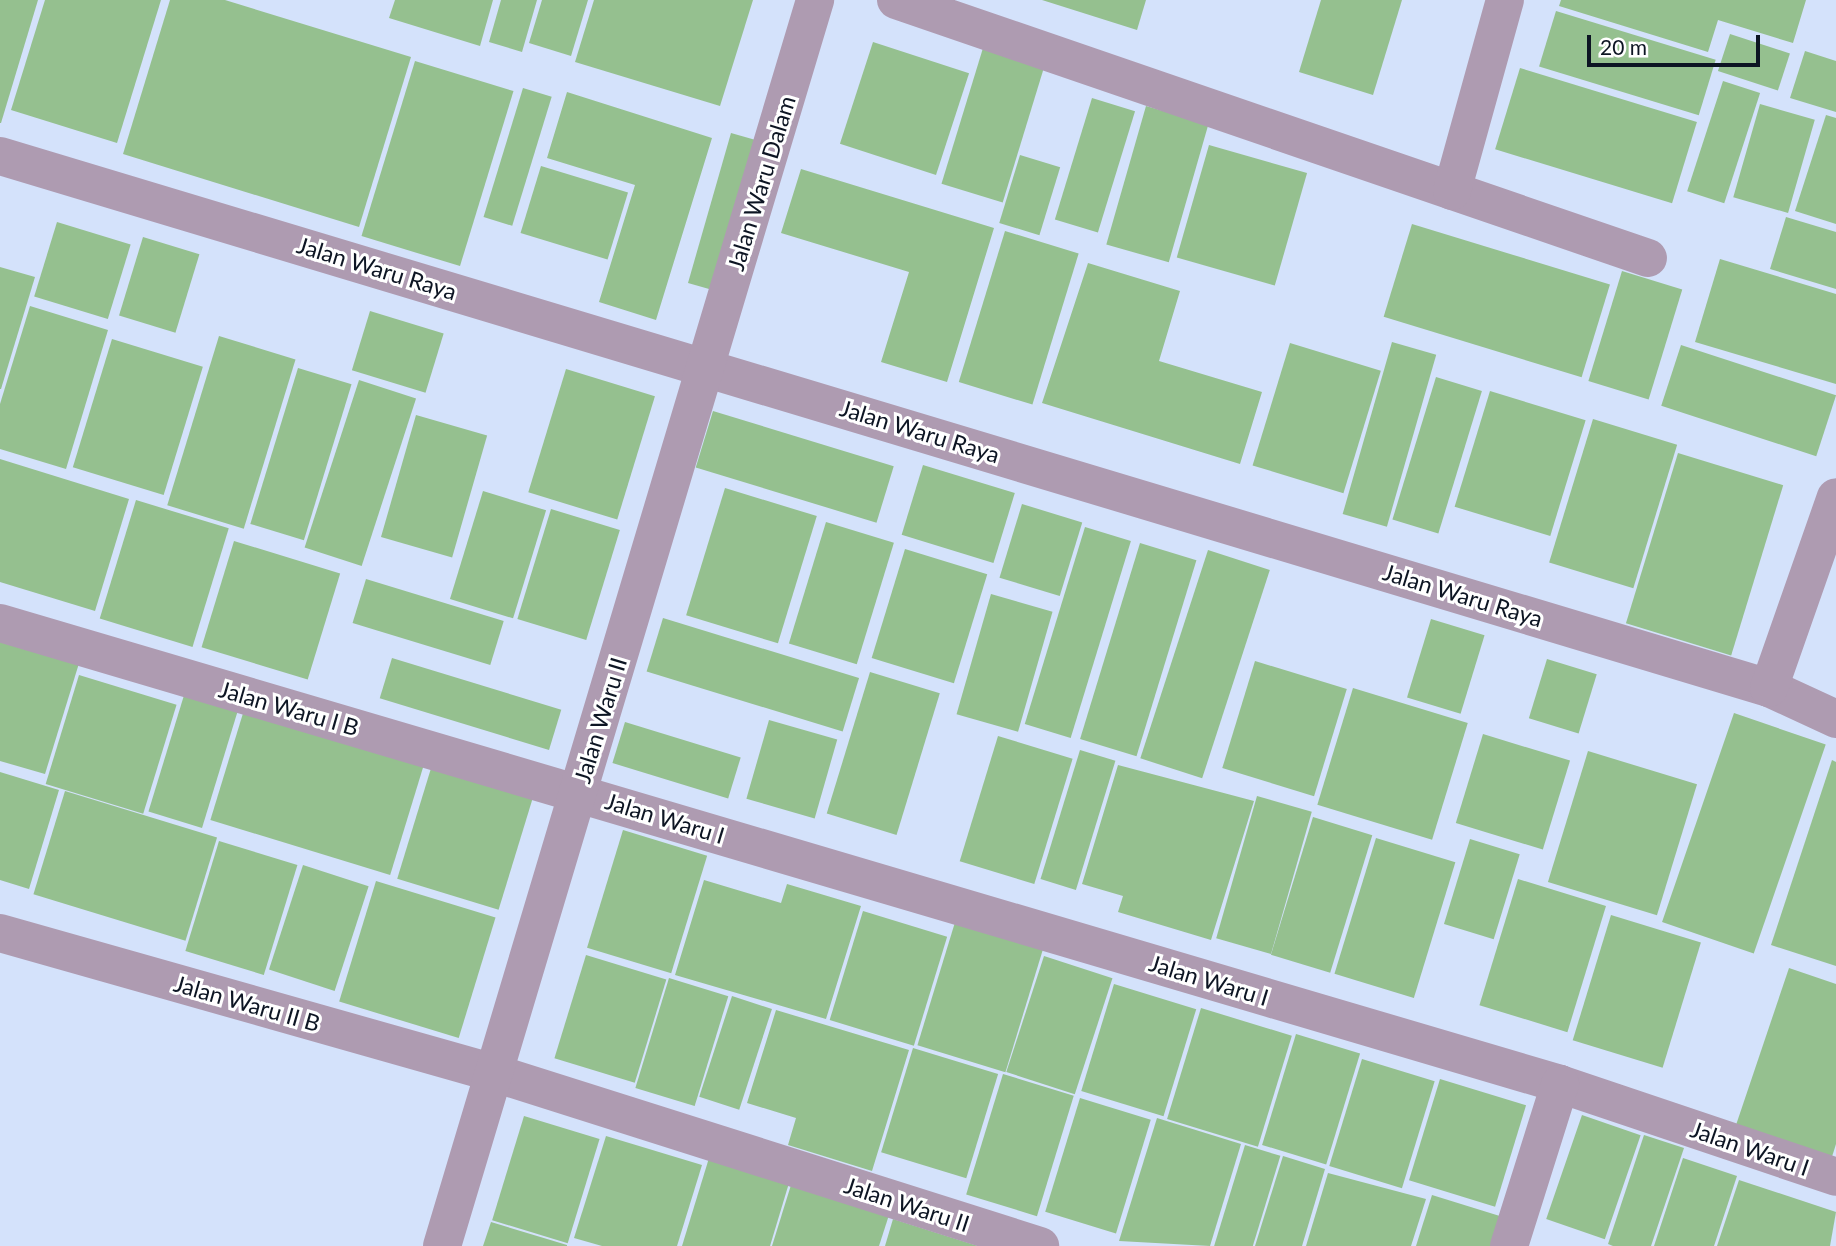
<!DOCTYPE html>
<style>
body{margin:0}
#map{position:relative;width:1836px;height:1246px;overflow:hidden;background:#d4e2fb;font-family:Lato,sans-serif}
div>[style]{position:absolute}
.building>*{inset:0;background:#95c08f;transform-origin:0 0}
.minor>*{height:38px;margin:-19px;padding:0 19px;transform-origin:19px;border-radius:19px;background:#ae9bb1}
span{translate:-50% -50%;white-space:nowrap;text-align:center;line-height:1.15;-webkit-text-stroke:6px #fff;paint-order:stroke}
.street-label{font-size:23px;color:#0d1523}
.scale{position:absolute;left:1587px;top:35px;width:173px;height:32px;box-sizing:border-box;border:4px solid #0d1523;border-top:0;padding-left:9px;font-size:21px;line-height:24px;white-space:nowrap;color:#0d1523;-webkit-text-stroke:5px #fff;paint-order:stroke}
</style>
<div id="map">
<div class="building">
<i style="clip-path:polygon(0 0,38px 0,1px 123px,0 123px)"></i>
<i style="clip-path:polygon(45px 0,161px 0,117px 143px,11px 110px)"></i>
<i style="clip-path:polygon(170px 0,225px 0,411px 57px,359px 227px,123px 154px)"></i>
<i style="clip-path:polygon(395px 0,493px 0,480px 46px,389px 18px)"></i>
<i style="clip-path:polygon(501px 0,537px 0,522px 52px,489px 42px)"></i>
<i style="clip-path:polygon(542px 0,588px 0,571px 56px,529px 43px)"></i>
<i style="clip-path:polygon(594px 0,753px 0,720px 106px,575px 62px)"></i>
<i style="clip-path:polygon(1042px 0,1146px 0,1137px 30px)"></i>
<i style="clip-path:polygon(1321px 0,1402px 0,1373px 95px,1299px 72px)"></i>
<i style="clip-path:polygon(1561px 0,1806px 0,1793px 43px,1718px 20px,1708px 52px,1559px 6px)"></i>
<i style="left:1556px;top:11px;width:167px;height:58px;rotate:17deg"></i>
<i style="left:1730px;top:34px;width:63px;height:39px;rotate:18deg"></i>
<i style="left:873px;top:42px;width:101px;height:107px;rotate:18deg"></i>
<i style="left:983px;top:48px;width:64px;height:142px;rotate:17deg"></i>
<i style="clip-path:polygon(1805px 51px,1836px 61px,1836px 112px,1790px 98px)"></i>
<i style="left:415px;top:61px;width:103px;height:183px;rotate:17deg"></i>
<i style="left:1520px;top:68px;width:185px;height:85px;rotate:17deg"></i>
<i style="left:1723px;top:81px;width:39px;height:116px;rotate:18deg"></i>
<i style="left:523px;top:88px;width:30px;height:135px;rotate:17deg"></i>
<i style="clip-path:polygon(567px 92px,712px 138px,656px 320px,599px 302px,635px 185px,547px 158px)"></i>
<i style="left:1092px;top:98px;width:45px;height:127px;rotate:17deg"></i>
<i style="left:1760px;top:104px;width:57px;height:97px;rotate:16deg"></i>
<i style="left:1146px;top:106px;width:65px;height:144px;rotate:16deg"></i>
<i style="clip-path:polygon(1826px 115px,1836px 118px,1836px 224px,1795px 211px)"></i>
<i style="left:731px;top:133px;width:32px;height:156px;rotate:16deg"></i>
<i style="left:1209px;top:145px;width:102px;height:117px;rotate:16deg"></i>
<i style="left:1020px;top:155px;width:42px;height:71px;rotate:17deg"></i>
<i style="left:541px;top:166px;width:91px;height:70px;rotate:17deg"></i>
<i style="clip-path:polygon(801px 169px,994px 228px,947px 382px,881px 362px,909px 272px,781px 233px)"></i>
<i style="clip-path:polygon(1786px 217px,1836px 232px,1836px 289px,1770px 269px)"></i>
<i style="left:57px;top:222px;width:77px;height:78px;rotate:17deg"></i>
<i style="left:1412px;top:224px;width:207px;height:97px;rotate:17deg"></i>
<i style="left:1005px;top:231px;width:77px;height:158px;rotate:17deg"></i>
<i style="left:143px;top:237px;width:59px;height:82px;rotate:17deg"></i>
<i style="clip-path:polygon(1720px 259px,1836px 294px,1836px 384px,1695px 342px)"></i>
<i style="clip-path:polygon(1088px 263px,1180px 291px,1159px 361px,1262px 392px,1240px 464px,1042px 403px)"></i>
<i style="clip-path:polygon(0 267px,35px 277px,1px 389px,0 389px)"></i>
<i style="left:1622px;top:271px;width:63px;height:115px;rotate:17deg"></i>
<i style="clip-path:polygon(30px 306px,108px 330px,66px 469px,0 449px,0 404px)"></i>
<i style="left:370px;top:311px;width:77px;height:62px;rotate:17deg"></i>
<i style="left:219px;top:336px;width:80px;height:177px;rotate:17deg"></i>
<i style="left:112px;top:339px;width:95px;height:134px;rotate:17deg"></i>
<i style="left:1392px;top:342px;width:46px;height:179px;rotate:16deg"></i>
<i style="left:1290px;top:343px;width:95px;height:128px;rotate:17deg"></i>
<i style="left:1681px;top:345px;width:163px;height:64px;rotate:18deg"></i>
<i style="left:298px;top:368px;width:56px;height:163px;rotate:17deg"></i>
<i style="left:566px;top:369px;width:93px;height:129px;rotate:17deg"></i>
<i style="left:1436px;top:377px;width:48px;height:149px;rotate:17deg"></i>
<i style="left:359px;top:380px;width:60px;height:176px;rotate:18deg"></i>
<i style="left:1490px;top:391px;width:100px;height:121px;rotate:17deg"></i>
<i style="left:713px;top:411px;width:189px;height:59px;rotate:17deg"></i>
<i style="left:416px;top:415px;width:74px;height:127px;rotate:16deg"></i>
<i style="left:1593px;top:419px;width:88px;height:150px;rotate:17deg"></i>
<i style="left:1678px;top:453px;width:110px;height:178px;rotate:17deg"></i>
<i style="clip-path:polygon(0 459px,129px 499px,95px 611px,0 582px)"></i>
<i style="left:923px;top:465px;width:96px;height:73px;rotate:17deg"></i>
<i style="left:725px;top:488px;width:96px;height:133px;rotate:17deg"></i>
<i style="left:483px;top:491px;width:66px;height:113px;rotate:17deg"></i>
<i style="left:136px;top:500px;width:97px;height:124px;rotate:17deg"></i>
<i style="left:1022px;top:504px;width:63px;height:77px;rotate:17deg"></i>
<i style="left:551px;top:509px;width:72px;height:115px;rotate:17deg"></i>
<i style="left:826px;top:522px;width:71px;height:127px;rotate:17deg"></i>
<i style="left:1085px;top:527px;width:48px;height:206px;rotate:17deg"></i>
<i style="left:234px;top:541px;width:111px;height:111px;rotate:17deg"></i>
<i style="left:1140px;top:543px;width:59px;height:205px;rotate:17deg"></i>
<i style="left:905px;top:549px;width:86px;height:114px;rotate:17deg"></i>
<i style="left:1208px;top:550px;width:65px;height:219px;rotate:18deg"></i>
<i style="left:366px;top:579px;width:144px;height:46px;rotate:17deg"></i>
<i style="left:991px;top:594px;width:64px;height:125px;rotate:16deg"></i>
<i style="left:663px;top:618px;width:205px;height:56px;rotate:17deg"></i>
<i style="left:1431px;top:619px;width:56px;height:82px;rotate:17deg"></i>
<i style="clip-path:polygon(0 635px,80px 660px,45px 774px,0 761px)"></i>
<i style="left:392px;top:658px;width:177px;height:42px;rotate:17deg"></i>
<i style="left:1547px;top:659px;width:52px;height:62px;rotate:17deg"></i>
<i style="left:1255px;top:661px;width:96px;height:112px;rotate:17deg"></i>
<i style="left:870px;top:672px;width:73px;height:148px;rotate:17deg"></i>
<i style="left:79px;top:675px;width:102px;height:114px;rotate:17deg"></i>
<i style="left:1353px;top:688px;width:120px;height:122px;rotate:17deg"></i>
<i style="left:185px;top:692px;width:56px;height:125px;rotate:17deg"></i>
<i style="left:244px;top:710px;width:188px;height:115px;rotate:17deg"></i>
<i style="left:1734px;top:713px;width:97px;height:221px;rotate:19deg"></i>
<i style="left:769px;top:720px;width:71px;height:82px;rotate:16deg"></i>
<i style="left:625px;top:722px;width:121px;height:43px;rotate:17deg"></i>
<i style="left:1483px;top:734px;width:91px;height:93px;rotate:17deg"></i>
<i style="left:998px;top:736px;width:78px;height:131px;rotate:17deg"></i>
<i style="left:1080px;top:750px;width:37px;height:135px;rotate:17deg"></i>
<i style="left:1588px;top:751px;width:114px;height:137px;rotate:17deg"></i>
<i style="clip-path:polygon(1832px 760px,1836px 762px,1836px 966px,1771px 945px)"></i>
<i style="left:432px;top:765px;width:106px;height:119px;rotate:17deg"></i>
<i style="clip-path:polygon(1118px 765px,1254px 801px,1211px 940px,1118px 912px,1123px 896px,1082px 884px)"></i>
<i style="clip-path:polygon(0 772px,59px 790px,29px 889px,0 880px)"></i>
<i style="left:65px;top:791px;width:159px;height:108px;rotate:17deg"></i>
<i style="left:1257px;top:796px;width:57px;height:148px;rotate:16deg"></i>
<i style="left:1313px;top:817px;width:62px;height:144px;rotate:17deg"></i>
<i style="left:623px;top:830px;width:88px;height:123px;rotate:17deg"></i>
<i style="left:1376px;top:838px;width:83px;height:142px;rotate:17deg"></i>
<i style="left:1470px;top:839px;width:52px;height:89px;rotate:17deg"></i>
<i style="left:219px;top:841px;width:82px;height:115px;rotate:17deg"></i>
<i style="left:303px;top:865px;width:69px;height:110px;rotate:18deg"></i>
<i style="left:1518px;top:879px;width:92px;height:132px;rotate:17deg"></i>
<i style="clip-path:polygon(704px 880px,781px 903px,787px 884px,861px 906px,826px 1019px,675px 975px)"></i>
<i style="left:376px;top:881px;width:125px;height:126px;rotate:17deg"></i>
<i style="left:863px;top:911px;width:88px;height:114px;rotate:17deg"></i>
<i style="left:1611px;top:915px;width:94px;height:131px;rotate:17deg"></i>
<i style="left:956px;top:919px;width:92px;height:132px;rotate:17deg"></i>
<i style="left:586px;top:955px;width:84px;height:108px;rotate:17deg"></i>
<i style="left:1044px;top:956px;width:72px;height:122px;rotate:18deg"></i>
<i style="clip-path:polygon(1789px 968px,1836px 984px,1836px 1144px,1830px 1163px,1734px 1131px)"></i>
<i style="left:669px;top:978px;width:62px;height:115px;rotate:17deg"></i>
<i style="left:1114px;top:984px;width:86px;height:112px;rotate:17deg"></i>
<i style="left:732px;top:996px;width:42px;height:106px;rotate:18deg"></i>
<i style="left:1201px;top:1008px;width:95px;height:116px;rotate:17deg"></i>
<i style="clip-path:polygon(776px 1010px,909px 1050px,872px 1171px,788px 1145px,796px 1118px,747px 1103px)"></i>
<i style="left:1296px;top:1034px;width:67px;height:116px;rotate:17deg"></i>
<i style="left:913px;top:1048px;width:89px;height:109px;rotate:17deg"></i>
<i style="left:1362px;top:1059px;width:76px;height:112px;rotate:17deg"></i>
<i style="left:1003px;top:1074px;width:74px;height:126px;rotate:17deg"></i>
<i style="left:1440px;top:1079px;width:90px;height:106px;rotate:17deg"></i>
<i style="left:1080px;top:1098px;width:74px;height:119px;rotate:17deg"></i>
<i style="left:1582px;top:1115px;width:62px;height:110px;rotate:19deg"></i>
<i style="left:524px;top:1116px;width:79px;height:109px;rotate:17deg"></i>
<i style="clip-path:polygon(1157px 1118px,1241px 1144px,1210px 1246px,1119px 1241px)"></i>
<i style="clip-path:polygon(1644px 1135px,1684px 1148px,1651px 1246px,1613px 1246px,1608px 1244px)"></i>
<i style="clip-path:polygon(606px 1136px,702px 1165px,677px 1246px,602px 1246px,574px 1238px)"></i>
<i style="left:1245px;top:1145px;width:37px;height:106px;rotate:17deg"></i>
<i style="clip-path:polygon(1283px 1156px,1325px 1169px,1302px 1246px,1255px 1246px)"></i>
<i style="clip-path:polygon(709px 1158px,789px 1183px,770px 1246px,682px 1246px)"></i>
<i style="clip-path:polygon(1683px 1158px,1737px 1176px,1714px 1246px,1654px 1246px)"></i>
<i style="clip-path:polygon(1328px 1173px,1426px 1199px,1411px 1246px,1306px 1246px)"></i>
<i style="clip-path:polygon(1739px 1180px,1836px 1212px,1830px 1246px,1717px 1246px)"></i>
<i style="clip-path:polygon(791px 1185px,889px 1215px,879px 1246px,772px 1246px)"></i>
<i style="clip-path:polygon(1432px 1195px,1503px 1217px,1494px 1246px,1416px 1246px)"></i>
<i style="clip-path:polygon(893px 1219px,978px 1246px,885px 1246px)"></i>
<i style="clip-path:polygon(491px 1222px,567px 1245px,567px 1246px,483px 1246px)"></i>
</div>
<div class="minor">
<i style="left:896px;top:0;width:795px;rotate:18.94deg"></i>
<i style="left:0;top:156px;width:1847px;rotate:16.74deg"></i>
<i style="left:1769px;top:688px;width:74px;rotate:24.8deg"></i>
<i style="left:1452px;top:191px;width:198px;rotate:-74.5deg"></i>
<i style="left:0;top:623px;width:1627px;rotate:16.46deg"></i>
<i style="left:1560px;top:1084px;width:291px;rotate:18.6deg"></i>
<i style="left:1769px;top:688px;width:202px;rotate:-70.7deg"></i>
<i style="left:0;top:933px;width:513px;rotate:15.82deg"></i>
<i style="left:494px;top:1073px;width:573px;rotate:17.58deg"></i>
<i style="left:442px;top:1246px;width:1301px;rotate:-73.33deg"></i>
<i style="left:1509px;top:1246px;width:170px;rotate:-72.5deg"></i>
</div>
<div class="street-label">
<span style="left:761px;top:183px;rotate:-73deg">Jalan Waru Dalam</span>
<span style="left:377px;top:268px;rotate:17deg">Jalan Waru Raya</span>
<span style="left:920px;top:431px;rotate:17deg">Jalan Waru Raya</span>
<span style="left:1463px;top:595px;rotate:17deg">Jalan Waru Raya</span>
<span style="left:289px;top:708px;rotate:16deg">Jalan Waru I B</span>
<span style="left:600px;top:720px;rotate:-73deg">Jalan Waru II</span>
<span style="left:665px;top:818px;rotate:17deg">Jalan Waru I</span>
<span style="left:1209px;top:980px;rotate:17deg">Jalan Waru I</span>
<span style="left:247px;top:1003px;rotate:16deg">Jalan Waru II B</span>
<span style="left:1750px;top:1148px;rotate:19deg">Jalan Waru I</span>
<span style="left:907px;top:1204px;rotate:18deg">Jalan Waru II</span>
</div>
<div class="scale">20 m</div>
</div>
